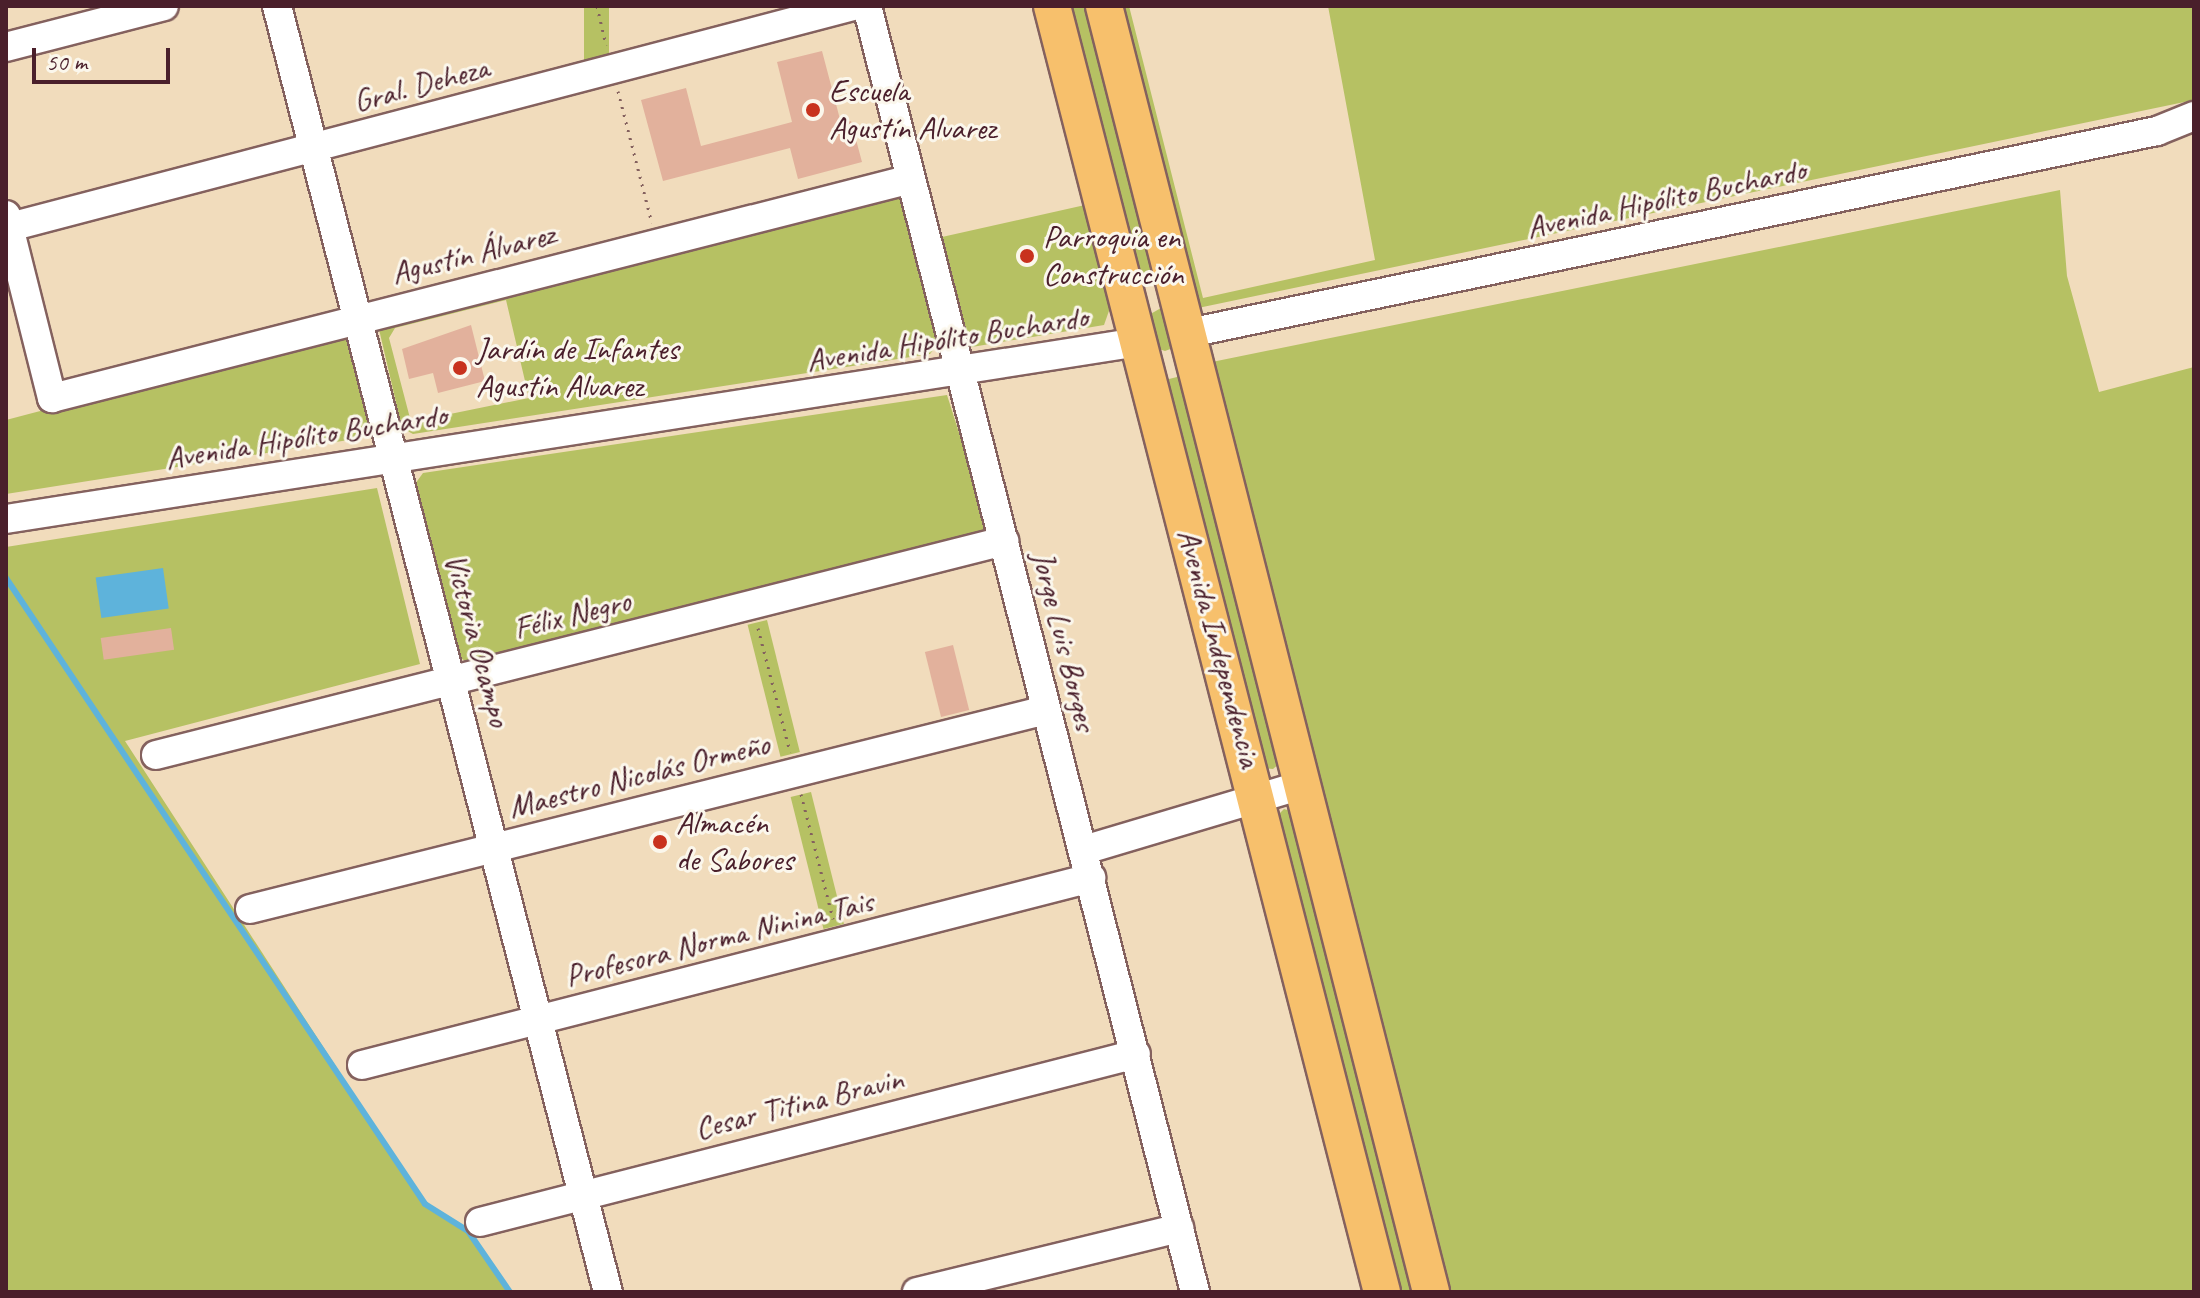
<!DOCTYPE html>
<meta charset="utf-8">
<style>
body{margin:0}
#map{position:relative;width:2200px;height:1298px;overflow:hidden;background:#f1dcbc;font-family:Caveat,sans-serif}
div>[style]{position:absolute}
.green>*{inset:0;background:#b6c163;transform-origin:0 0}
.water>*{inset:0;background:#5eb3db;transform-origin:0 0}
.stream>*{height:6px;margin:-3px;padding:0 3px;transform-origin:3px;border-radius:3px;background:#5eb3db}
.building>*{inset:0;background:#e2b19c;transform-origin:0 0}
.path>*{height:3px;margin-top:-1.5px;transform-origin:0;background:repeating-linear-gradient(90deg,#84615e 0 2px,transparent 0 8px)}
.roads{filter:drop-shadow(2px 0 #84615e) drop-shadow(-2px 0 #84615e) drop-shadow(0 2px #84615e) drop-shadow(0 -2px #84615e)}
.minor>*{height:28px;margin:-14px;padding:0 14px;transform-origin:14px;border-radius:14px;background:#fff}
.major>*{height:36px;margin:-18px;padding:0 18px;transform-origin:18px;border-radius:18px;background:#f7c06c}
.dots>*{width:22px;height:22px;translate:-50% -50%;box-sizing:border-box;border:4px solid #fbf7ec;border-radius:50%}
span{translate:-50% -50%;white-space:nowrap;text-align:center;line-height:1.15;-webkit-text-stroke:6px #fbf7ec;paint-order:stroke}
.street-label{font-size:32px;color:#4a1f2b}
.poi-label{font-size:32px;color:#4a1f2b}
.left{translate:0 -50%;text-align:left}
.frame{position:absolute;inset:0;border:8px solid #4a1f2b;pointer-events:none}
.scale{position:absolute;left:32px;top:48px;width:138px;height:36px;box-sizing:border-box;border:4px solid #4a1f2b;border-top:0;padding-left:10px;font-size:24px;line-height:28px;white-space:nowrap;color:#4a1f2b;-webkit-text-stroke:6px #fbf7ec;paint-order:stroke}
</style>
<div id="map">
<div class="green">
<i style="left:584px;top:6px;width:25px;height:62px"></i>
<i style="clip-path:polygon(1065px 6px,1093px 6px,1158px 282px,1140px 286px)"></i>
<i style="clip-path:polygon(1116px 6px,1129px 6px,1203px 298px,1375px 260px,1328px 6px,2194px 6px,2194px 100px,1198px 308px)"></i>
<i style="clip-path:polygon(2060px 190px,2067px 276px,2099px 392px,2194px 367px,2194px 1292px,1444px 1292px,1207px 363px)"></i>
<i style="clip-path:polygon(evenodd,890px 194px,904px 199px,939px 343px,930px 354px,413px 434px,402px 428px,378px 325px,890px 194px,506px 300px,529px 398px,411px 422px,389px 338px,395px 328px,506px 300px)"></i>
<i style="clip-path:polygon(1085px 205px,1110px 308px,1104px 325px,966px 348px,933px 239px)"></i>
<i style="clip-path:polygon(1161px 308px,1173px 348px,1165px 351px,1156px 348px,1147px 316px)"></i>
<i style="clip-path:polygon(333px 334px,347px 340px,369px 426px,361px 438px,6px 494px,6px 420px)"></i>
<i style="clip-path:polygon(1181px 376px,1281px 762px,1273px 769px,1265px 768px,1165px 380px)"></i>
<i style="clip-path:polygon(947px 395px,991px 533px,469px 664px,461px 658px,415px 484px,423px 473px)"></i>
<i style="clip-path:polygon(377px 488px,420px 664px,125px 741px,425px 1204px,468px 1231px,508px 1292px,6px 1292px,6px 547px)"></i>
<i style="left:767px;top:620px;width:136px;height:20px;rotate:76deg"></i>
<i style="left:811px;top:792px;width:136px;height:21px;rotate:76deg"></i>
<i style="clip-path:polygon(1284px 809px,1294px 812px,1418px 1292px,1395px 1292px,1277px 816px)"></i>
</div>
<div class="water">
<i style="left:163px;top:568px;width:41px;height:68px;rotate:82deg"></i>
</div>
<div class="stream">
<i style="left:6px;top:578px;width:753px;rotate:56.2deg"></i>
<i style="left:425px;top:1204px;width:51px;rotate:32.1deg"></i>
<i style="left:468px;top:1231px;width:74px;rotate:55.5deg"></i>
</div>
<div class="building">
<i style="clip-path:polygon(822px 51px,841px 123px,851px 121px,862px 162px,798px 179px,790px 148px,663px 181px,641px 100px,686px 88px,701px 146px,792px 122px,777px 62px)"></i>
<i style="clip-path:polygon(471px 325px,485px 381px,438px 393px,433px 373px,409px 379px,402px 349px)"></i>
<i style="left:171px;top:628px;width:22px;height:71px;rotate:82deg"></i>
<i style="left:953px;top:645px;width:67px;height:29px;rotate:76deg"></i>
</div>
<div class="path">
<i style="left:597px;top:6px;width:40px;rotate:77deg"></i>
<i style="left:618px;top:91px;width:136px;rotate:75.6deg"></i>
<i style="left:758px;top:628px;width:128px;rotate:75.5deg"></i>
<i style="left:801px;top:794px;width:129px;rotate:75.6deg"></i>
</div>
<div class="roads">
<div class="minor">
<i style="left:277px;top:6px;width:1328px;rotate:75.57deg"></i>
<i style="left:867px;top:6px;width:1327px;rotate:75.69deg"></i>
<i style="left:6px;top:47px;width:163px;rotate:-14.5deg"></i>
<i style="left:6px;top:215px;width:189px;rotate:75.9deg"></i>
<i style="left:52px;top:398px;width:886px;rotate:-14.3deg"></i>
<i style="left:6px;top:228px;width:876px;rotate:-14.69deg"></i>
<i style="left:1189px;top:333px;width:989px;rotate:-11.79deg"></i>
<i style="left:2157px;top:131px;width:40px;rotate:-22deg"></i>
<i style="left:6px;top:519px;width:1147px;rotate:-8.88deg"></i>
<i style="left:156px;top:755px;width:875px;rotate:-14.16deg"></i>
<i style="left:1084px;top:850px;width:227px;rotate:-16.6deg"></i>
<i style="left:250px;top:909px;width:820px;rotate:-14.04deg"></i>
<i style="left:362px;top:1065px;width:753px;rotate:-14.39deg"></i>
<i style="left:480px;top:1222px;width:677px;rotate:-14.36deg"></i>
<i style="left:917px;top:1292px;width:270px;rotate:-13.7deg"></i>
</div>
<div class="major">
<i style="left:1052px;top:6px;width:1328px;rotate:75.61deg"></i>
<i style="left:1104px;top:6px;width:1327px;rotate:75.73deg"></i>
</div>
</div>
<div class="dots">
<i style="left:813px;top:110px;background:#c8321e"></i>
<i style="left:1027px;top:256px;background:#c8321e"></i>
<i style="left:460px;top:368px;background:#c8321e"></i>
<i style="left:660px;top:842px;background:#c8321e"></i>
</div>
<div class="street-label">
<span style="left:421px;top:85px;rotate:-15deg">Gral. Deheza</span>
<span style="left:1666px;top:199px;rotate:-12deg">Avenida Hipólito Buchardo</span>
<span style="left:473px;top:254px;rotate:-14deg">Agustín Álvarez</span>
<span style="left:947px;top:339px;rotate:-9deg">Avenida Hipólito Buchardo</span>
<span style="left:306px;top:437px;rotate:-9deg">Avenida Hipólito Buchardo</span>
<span style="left:572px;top:615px;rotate:-14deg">Félix Negro</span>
<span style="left:477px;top:640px;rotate:75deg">Victoria Ocampo</span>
<span style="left:1064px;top:641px;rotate:76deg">Jorge Luis Borges</span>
<span style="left:1219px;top:648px;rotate:75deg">Avenida Independencia</span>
<span style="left:639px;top:776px;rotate:-14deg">Maestro Nicolás Ormeño</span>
<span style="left:719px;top:939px;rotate:-14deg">Profesora Norma Ninina Tais</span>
<span style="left:799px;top:1104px;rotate:-14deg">Cesar Titina Bravin</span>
</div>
<div class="poi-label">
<span class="left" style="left:829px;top:110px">Escuela<br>Agustín Alvarez</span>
<span class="left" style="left:1043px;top:256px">Parroquia en<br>Construcción</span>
<span class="left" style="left:476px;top:368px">Jardín de Infantes<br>Agustín Alvarez</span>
<span class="left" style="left:676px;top:842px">Almacén<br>de Sabores</span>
</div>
<div class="frame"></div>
<div class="scale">50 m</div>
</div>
